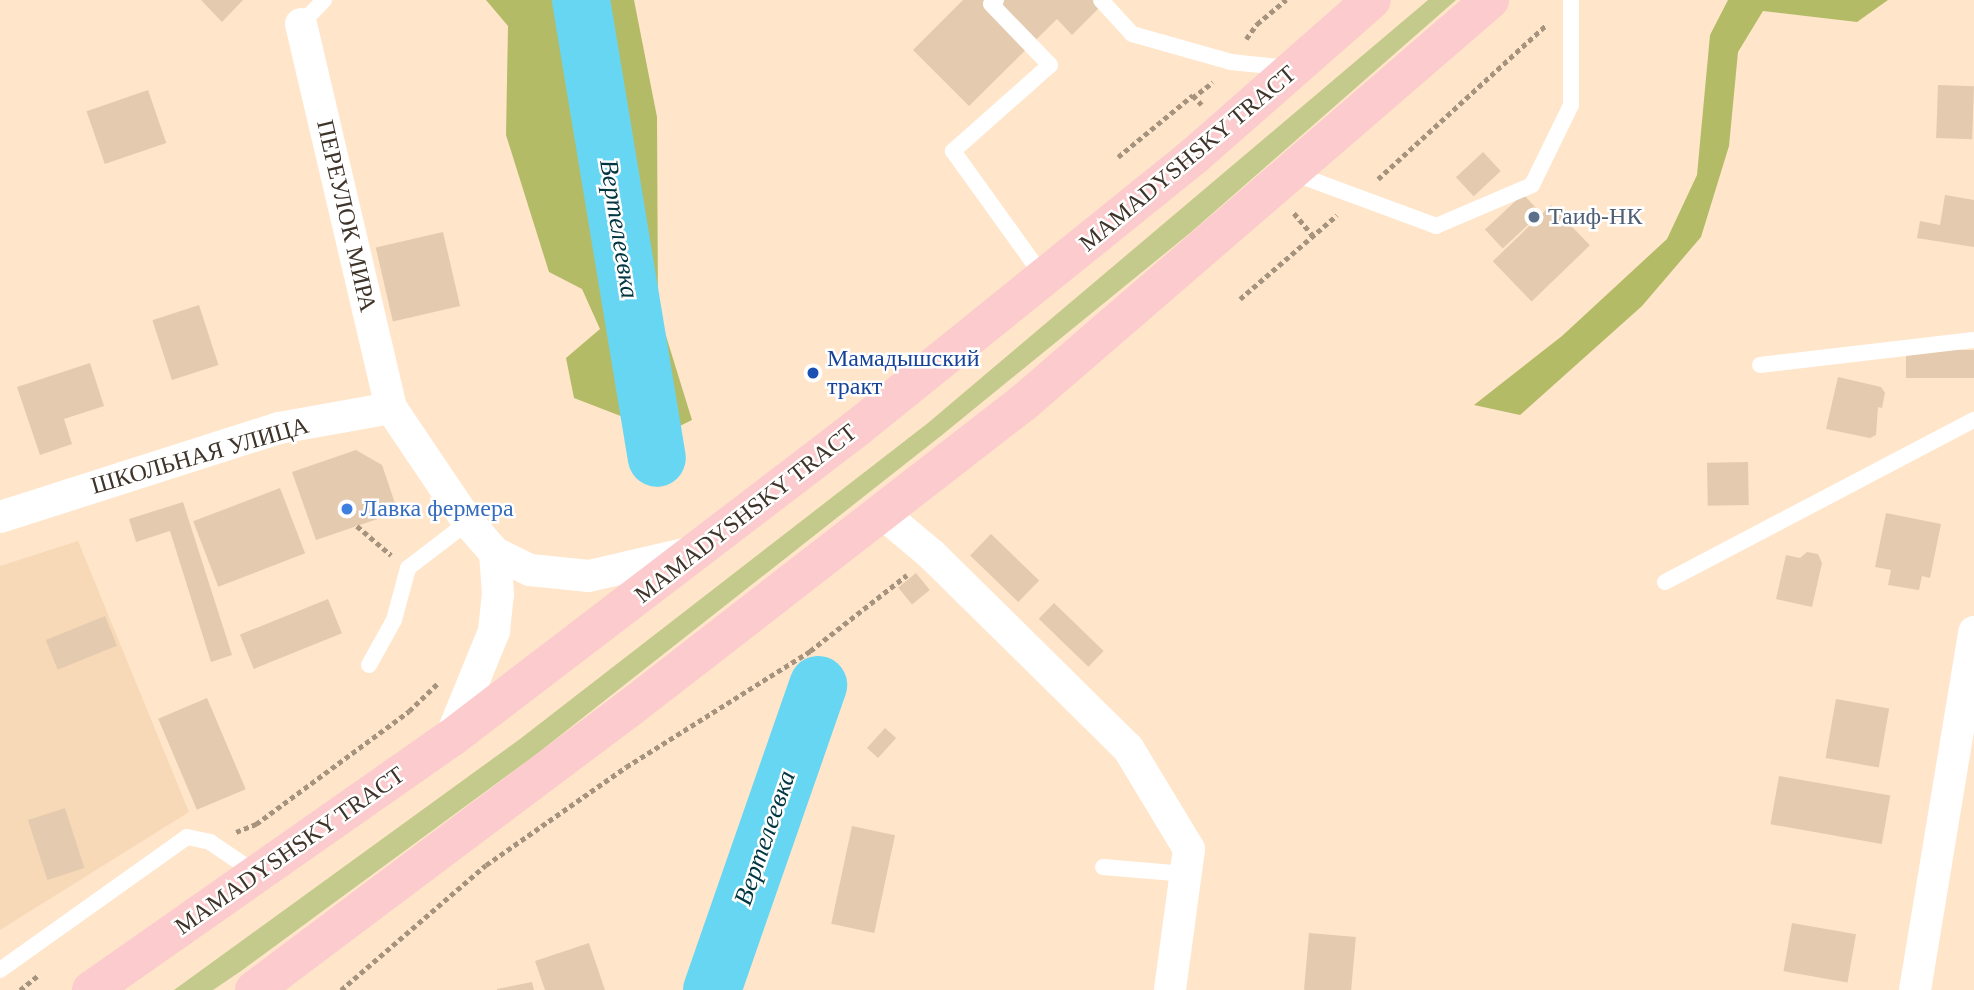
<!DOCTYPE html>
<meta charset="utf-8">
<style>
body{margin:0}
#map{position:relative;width:1974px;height:990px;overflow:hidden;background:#ffe5c9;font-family:"Times New Roman",serif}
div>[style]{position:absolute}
.built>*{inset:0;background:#f8d9b7}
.green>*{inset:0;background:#c4ca8c}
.forest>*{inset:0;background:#b4bb67}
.river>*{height:58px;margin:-29px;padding:0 29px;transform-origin:29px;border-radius:29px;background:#67d6f2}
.building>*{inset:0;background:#e4cbaf;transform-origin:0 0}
.path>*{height:4.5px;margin-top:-2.25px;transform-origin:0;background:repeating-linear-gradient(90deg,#a6937e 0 5px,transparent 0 8.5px)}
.lane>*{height:16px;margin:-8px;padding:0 8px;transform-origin:8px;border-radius:8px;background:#fff}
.street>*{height:32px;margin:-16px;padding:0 16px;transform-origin:16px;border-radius:16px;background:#fff}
.primary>*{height:38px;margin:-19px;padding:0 19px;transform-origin:19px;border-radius:19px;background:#fccbcd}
.dots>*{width:19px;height:19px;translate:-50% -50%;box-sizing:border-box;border:4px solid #fff;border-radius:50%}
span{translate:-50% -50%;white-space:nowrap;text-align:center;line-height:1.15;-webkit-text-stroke:5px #fff;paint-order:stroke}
.street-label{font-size:24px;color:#3f3429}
.service-label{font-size:24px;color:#4e5e75}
.left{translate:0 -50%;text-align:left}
.transit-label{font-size:24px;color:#164399}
.shop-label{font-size:24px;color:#366cbe}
.water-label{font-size:26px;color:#003641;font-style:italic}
</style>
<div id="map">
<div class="built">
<i style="clip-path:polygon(78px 541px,189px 812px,0 930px,0 566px)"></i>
</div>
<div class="green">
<i style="clip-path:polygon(1428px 0,1456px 0,1190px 233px,942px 435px,538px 753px,241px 971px,213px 990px,174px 990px,520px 739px,928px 423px)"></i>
</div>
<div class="forest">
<i style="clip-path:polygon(486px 0,634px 0,657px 117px,658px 310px,692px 420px,637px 447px,631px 420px,574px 398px,566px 358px,600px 329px,582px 289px,549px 272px,506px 135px,508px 26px)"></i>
<i style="clip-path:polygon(1728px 0,1888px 0,1857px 22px,1763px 11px,1738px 52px,1729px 146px,1701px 237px,1642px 306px,1520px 415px,1474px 405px,1562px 336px,1667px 239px,1697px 175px,1710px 35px)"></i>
</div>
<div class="river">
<i style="left:581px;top:0;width:464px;rotate:80.6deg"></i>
<i style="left:712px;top:990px;width:323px;rotate:-70.8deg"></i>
</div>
<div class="building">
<i style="clip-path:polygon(201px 0,243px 0,222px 22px)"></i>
<i style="clip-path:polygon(963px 0,1107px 0,1072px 35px,1057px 19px,969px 106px,913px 50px)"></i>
<i style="left:1938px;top:85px;width:36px;height:53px;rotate:2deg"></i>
<i style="left:148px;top:90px;width:56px;height:65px;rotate:71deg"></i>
<i style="left:1483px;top:152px;width:26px;height:37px;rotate:47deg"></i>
<i style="left:1523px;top:194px;width:26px;height:52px;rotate:47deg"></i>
<i style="clip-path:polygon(1945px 195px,1974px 200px,1974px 247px,1917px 238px,1920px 221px,1940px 225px)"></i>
<i style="left:1551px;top:205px;width:56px;height:81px;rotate:46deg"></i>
<i style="left:443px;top:232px;width:76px;height:69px;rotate:77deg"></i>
<i style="left:199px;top:305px;width:63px;height:49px;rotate:72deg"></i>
<i style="left:1974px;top:350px;width:28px;height:68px;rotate:90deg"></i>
<i style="clip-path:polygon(90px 363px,104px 406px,64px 419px,72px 444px,40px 455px,17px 387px)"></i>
<i style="clip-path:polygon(1838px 377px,1881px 387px,1885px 393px,1882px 408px,1878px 407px,1876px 435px,1870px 438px,1826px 429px)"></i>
<i style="clip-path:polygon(356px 450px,382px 465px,398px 512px,316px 540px,292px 472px)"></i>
<i style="left:1748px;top:462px;width:43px;height:41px;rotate:89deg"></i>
<i style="left:280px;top:488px;width:70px;height:93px;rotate:69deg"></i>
<i style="clip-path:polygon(183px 502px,232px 655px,211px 662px,170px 531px,136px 542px,129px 519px)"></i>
<i style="clip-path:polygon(1886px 513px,1941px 524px,1930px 578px,1922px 576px,1919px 590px,1888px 585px,1891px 570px,1875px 567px)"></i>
<i style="left:991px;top:534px;width:67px;height:30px;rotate:44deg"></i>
<i style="clip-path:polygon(1807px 552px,1818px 554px,1822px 563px,1812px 607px,1776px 599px,1786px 555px,1800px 558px)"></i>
<i style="left:916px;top:573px;width:22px;height:23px;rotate:51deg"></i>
<i style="left:328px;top:599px;width:37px;height:95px;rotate:68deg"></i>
<i style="left:1054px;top:603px;width:69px;height:22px;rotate:44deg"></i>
<i style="left:105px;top:616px;width:32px;height:64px;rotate:68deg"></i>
<i style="left:207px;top:698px;width:99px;height:53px;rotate:67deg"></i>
<i style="left:1836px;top:699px;width:54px;height:60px;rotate:10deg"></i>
<i style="left:885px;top:728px;width:15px;height:27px;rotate:42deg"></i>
<i style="left:1779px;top:776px;width:113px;height:49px;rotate:10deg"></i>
<i style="left:65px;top:808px;width:63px;height:39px;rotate:72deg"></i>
<i style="left:852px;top:826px;width:44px;height:100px;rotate:12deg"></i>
<i style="left:1792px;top:923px;width:65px;height:49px;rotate:10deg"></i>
<i style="left:1309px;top:933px;width:47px;height:57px;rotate:5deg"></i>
<i style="clip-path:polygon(589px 943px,605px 990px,545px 990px,535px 961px)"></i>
<i style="clip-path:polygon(532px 982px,534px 990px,497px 990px,497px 989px)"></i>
</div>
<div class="path">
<i style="left:1246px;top:39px;width:19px;rotate:-54deg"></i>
<i style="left:1257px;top:24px;width:38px;rotate:-40deg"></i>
<i style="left:1192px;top:98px;width:26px;rotate:-37deg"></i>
<i style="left:1118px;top:157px;width:97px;rotate:-39.6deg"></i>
<i style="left:1193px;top:95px;width:13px;rotate:48deg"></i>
<i style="left:1378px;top:179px;width:229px;rotate:-42.5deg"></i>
<i style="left:1294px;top:213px;width:30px;rotate:50deg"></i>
<i style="left:1240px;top:299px;width:128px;rotate:-40.9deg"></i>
<i style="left:357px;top:526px;width:45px;rotate:40.5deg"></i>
<i style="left:236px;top:832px;width:22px;rotate:-22deg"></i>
<i style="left:256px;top:824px;width:190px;rotate:-36.4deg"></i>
<i style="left:409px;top:711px;width:39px;rotate:-44deg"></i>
<i style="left:20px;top:990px;width:22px;rotate:-39deg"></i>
<i style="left:341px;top:990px;width:191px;rotate:-40.8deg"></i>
<i style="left:486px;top:865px;width:171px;rotate:-35deg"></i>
<i style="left:626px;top:767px;width:218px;rotate:-32.2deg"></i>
<i style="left:810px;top:651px;width:123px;rotate:-38.1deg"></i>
</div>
<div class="lane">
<i style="left:996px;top:0;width:6px;rotate:141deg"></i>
<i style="left:991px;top:4px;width:85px;rotate:46deg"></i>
<i style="left:1050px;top:65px;width:130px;rotate:138.4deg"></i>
<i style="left:953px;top:151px;width:158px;rotate:54.3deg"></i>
<i style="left:1101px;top:0;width:46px;rotate:47.6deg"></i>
<i style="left:1132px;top:34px;width:103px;rotate:15.8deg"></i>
<i style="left:1231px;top:62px;width:58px;rotate:5.9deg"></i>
<i style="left:301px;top:24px;width:33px;rotate:-46deg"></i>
<i style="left:1293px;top:173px;width:153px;rotate:20.3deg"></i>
<i style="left:1436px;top:226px;width:104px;rotate:-23.1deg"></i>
<i style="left:1532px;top:185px;width:89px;rotate:-64deg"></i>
<i style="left:1571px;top:105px;width:105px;rotate:-90deg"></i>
<i style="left:1760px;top:365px;width:215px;rotate:-6.7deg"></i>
<i style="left:1665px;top:582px;width:349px;rotate:-27.7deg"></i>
<i style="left:369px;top:665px;width:51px;rotate:-60.9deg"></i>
<i style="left:394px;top:620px;width:54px;rotate:-74.9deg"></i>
<i style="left:408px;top:568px;width:76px;rotate:-37.5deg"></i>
<i style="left:1103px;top:867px;width:83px;rotate:4.8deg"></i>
<i style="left:0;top:970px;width:229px;rotate:-35.4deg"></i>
<i style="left:187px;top:837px;width:24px;rotate:12deg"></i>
<i style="left:210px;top:842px;width:55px;rotate:34deg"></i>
</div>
<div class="street">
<i style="left:301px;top:24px;width:394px;rotate:76.8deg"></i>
<i style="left:882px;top:513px;width:65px;rotate:40deg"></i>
<i style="left:932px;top:555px;width:275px;rotate:44.6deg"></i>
<i style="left:1128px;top:748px;width:118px;rotate:58.9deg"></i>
<i style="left:1189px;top:849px;width:142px;rotate:97.7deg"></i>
<i style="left:0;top:517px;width:293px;rotate:-17.7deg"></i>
<i style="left:279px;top:428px;width:114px;rotate:-10.1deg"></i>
<i style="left:391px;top:408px;width:138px;rotate:56deg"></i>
<i style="left:468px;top:522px;width:41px;rotate:48.9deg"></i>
<i style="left:495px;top:553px;width:39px;rotate:26deg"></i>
<i style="left:530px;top:570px;width:59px;rotate:5.8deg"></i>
<i style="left:589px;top:576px;width:106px;rotate:-13.1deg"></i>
<i style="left:450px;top:739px;width:117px;rotate:-67.8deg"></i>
<i style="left:494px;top:631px;width:37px;rotate:-84deg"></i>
<i style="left:498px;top:594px;width:41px;rotate:-94.2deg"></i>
<i style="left:1915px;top:990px;width:363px;rotate:-80.6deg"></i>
</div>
<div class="primary">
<i style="left:91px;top:990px;width:438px;rotate:-35deg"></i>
<i style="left:450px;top:739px;width:512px;rotate:-37.38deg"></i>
<i style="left:857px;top:428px;width:432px;rotate:-38.9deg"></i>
<i style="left:1193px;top:157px;width:238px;rotate:-41.3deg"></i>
<i style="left:254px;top:990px;width:471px;rotate:-36.9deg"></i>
<i style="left:631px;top:707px;width:496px;rotate:-37.8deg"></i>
<i style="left:1023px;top:403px;width:617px;rotate:-40.79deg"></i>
</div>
<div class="dots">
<i style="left:1534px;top:217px;background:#5c6f8a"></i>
<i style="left:813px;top:373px;background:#1a4fb4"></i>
<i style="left:347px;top:509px;background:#3f7fe0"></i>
</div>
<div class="street-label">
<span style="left:1188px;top:159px;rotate:-40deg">MAMADYSHSKY TRACT</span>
<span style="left:346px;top:216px;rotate:77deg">ПЕРЕУЛОК МИРА</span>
<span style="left:200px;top:456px;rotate:-16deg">ШКОЛЬНАЯ УЛИЦА</span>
<span style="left:746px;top:514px;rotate:-38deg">MAMADYSHSKY TRACT</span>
<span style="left:290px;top:851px;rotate:-35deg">MAMADYSHSKY TRACT</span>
</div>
<div class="service-label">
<span class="left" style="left:1548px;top:217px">Таиф-НК</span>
</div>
<div class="transit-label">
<span class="left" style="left:827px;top:373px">Мамадышский<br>тракт</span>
</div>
<div class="shop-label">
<span class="left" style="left:361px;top:509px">Лавка фермера</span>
</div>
<div class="water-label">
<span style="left:619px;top:229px;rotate:81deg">Вертелеевка</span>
<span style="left:765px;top:838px;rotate:-71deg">Вертелеевка</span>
</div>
</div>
